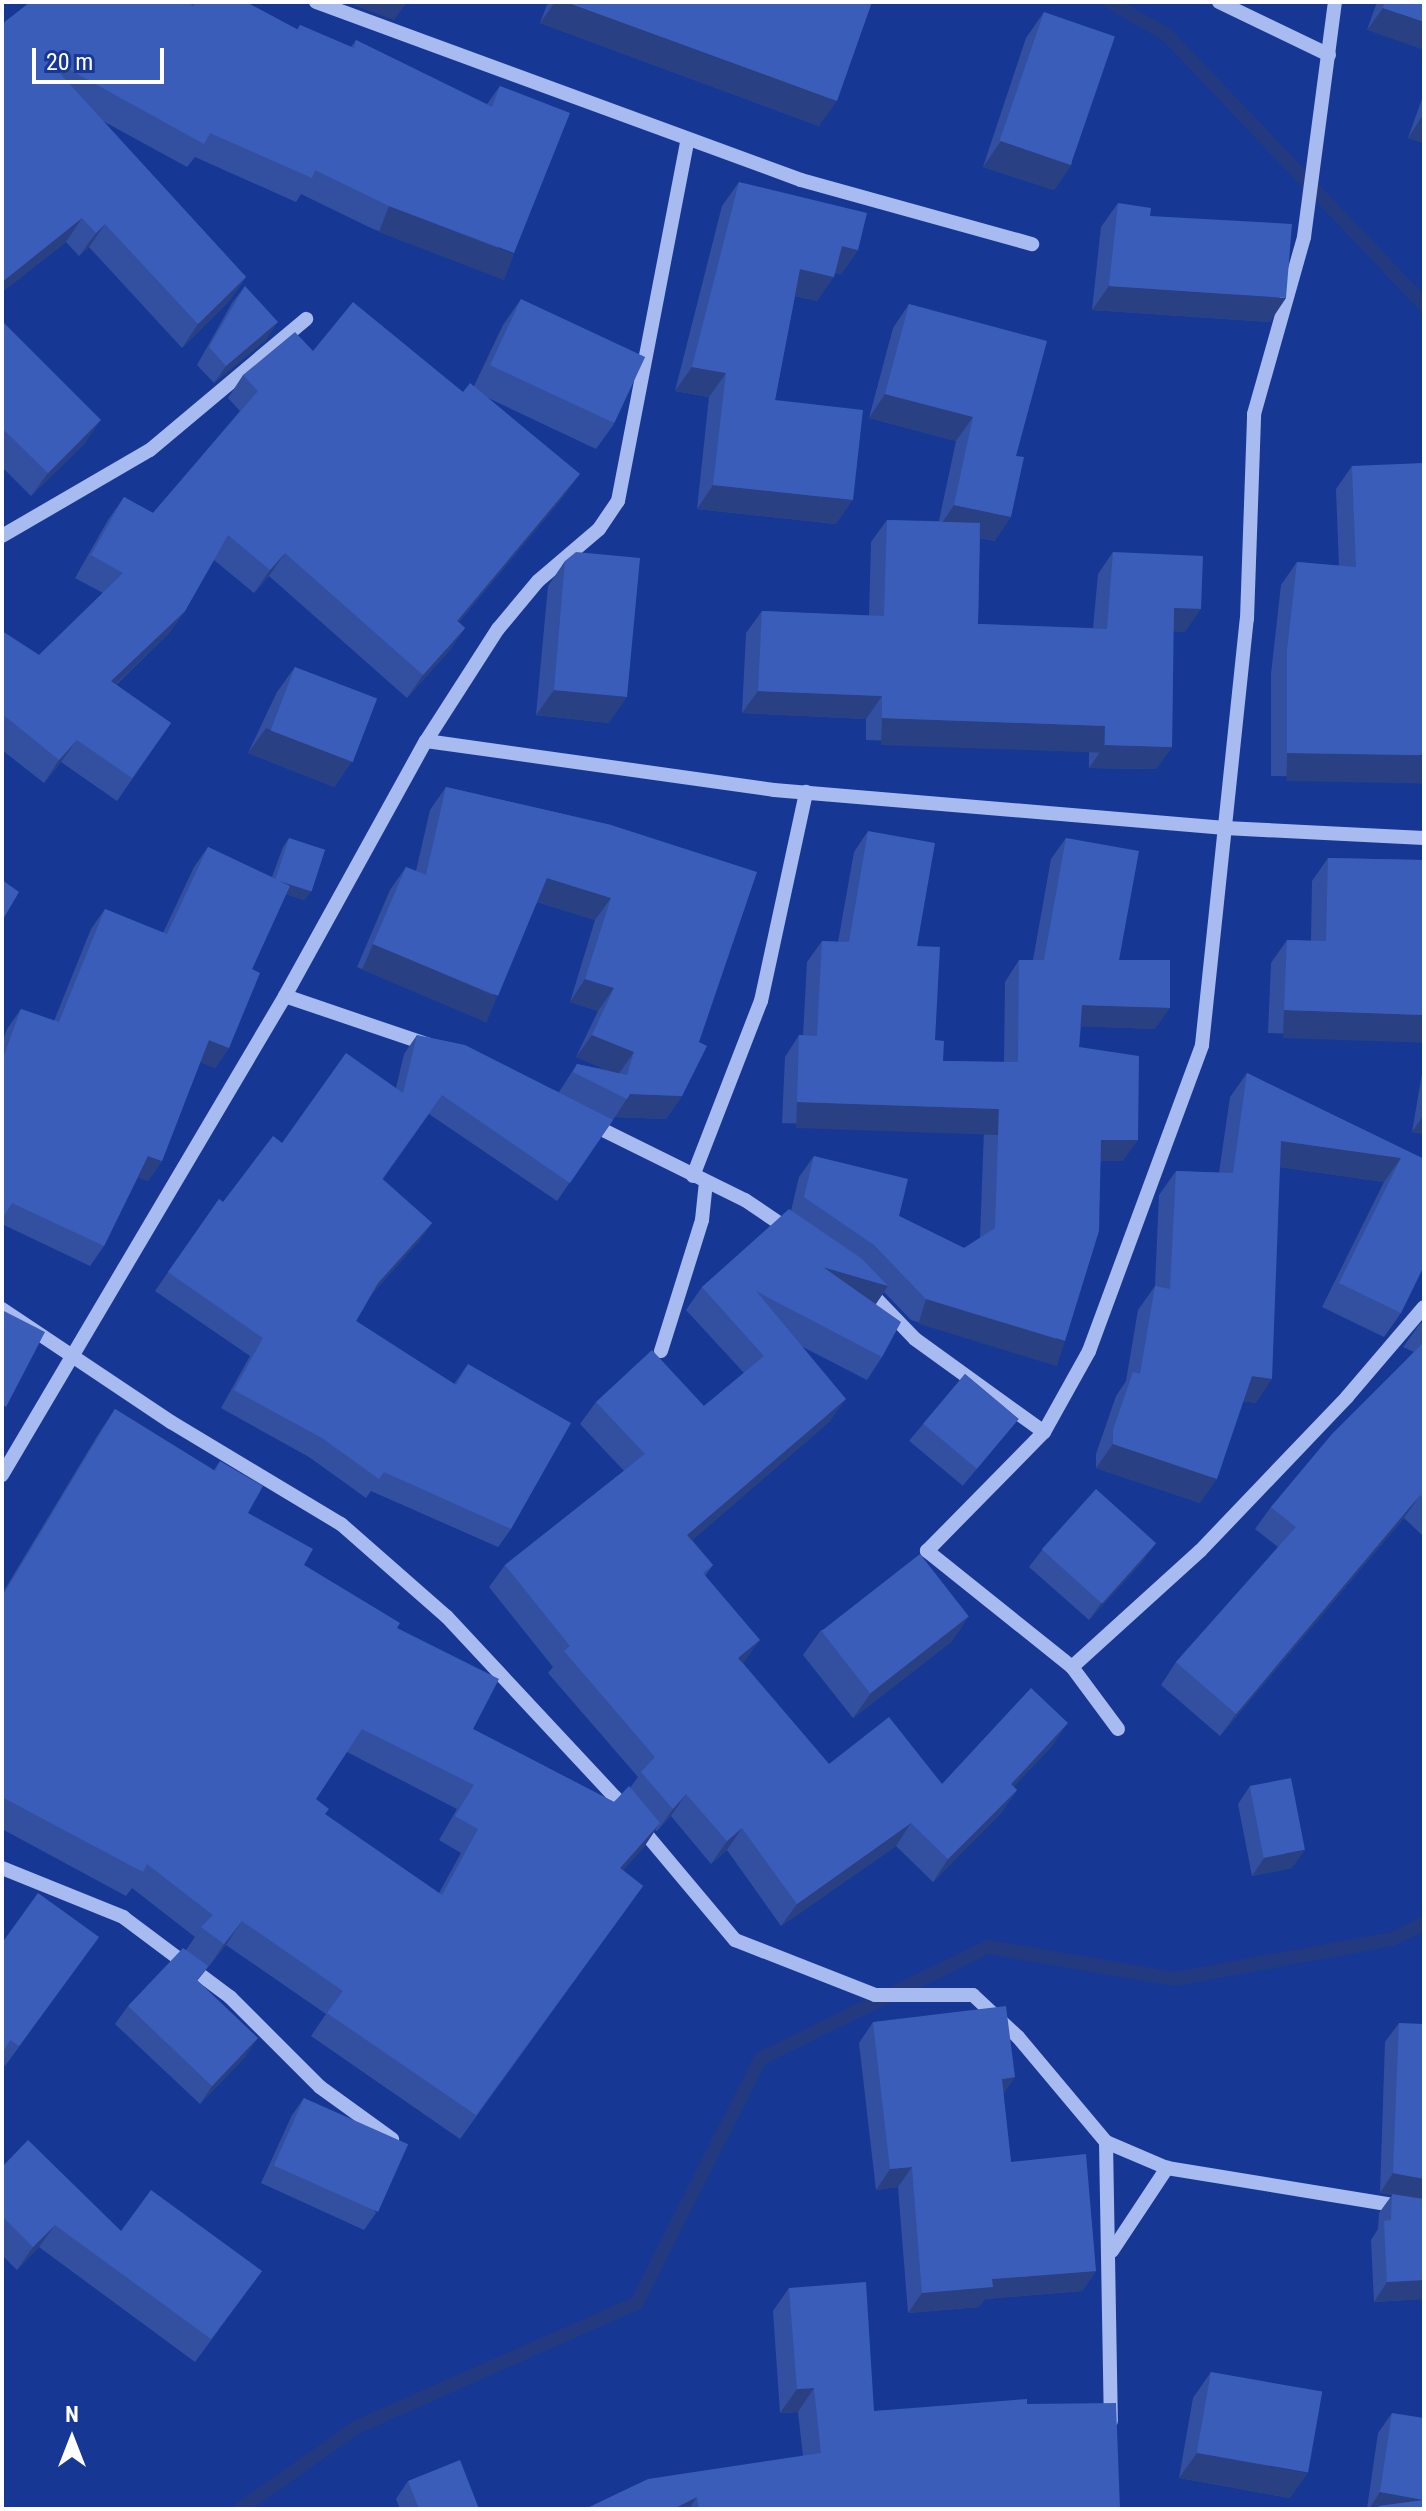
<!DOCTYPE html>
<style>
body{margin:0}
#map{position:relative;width:1426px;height:2511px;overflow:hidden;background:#173794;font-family:"Roboto Condensed",sans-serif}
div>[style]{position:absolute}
.stream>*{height:14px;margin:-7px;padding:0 7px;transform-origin:7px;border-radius:7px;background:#233a81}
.minor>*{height:14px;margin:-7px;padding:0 7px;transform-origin:7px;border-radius:7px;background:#a7bbf1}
.wall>*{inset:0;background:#3350a0;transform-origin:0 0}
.shaded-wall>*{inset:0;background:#294182;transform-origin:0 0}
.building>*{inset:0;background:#3b5dba;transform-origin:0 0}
span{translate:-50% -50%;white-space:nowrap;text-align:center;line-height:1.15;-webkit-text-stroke:8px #173794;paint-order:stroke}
.frame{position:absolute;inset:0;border:4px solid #fff;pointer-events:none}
.north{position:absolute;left:32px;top:2399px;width:80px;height:80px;-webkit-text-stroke:6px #173794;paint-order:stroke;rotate:0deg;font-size:22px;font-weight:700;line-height:32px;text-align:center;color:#fff}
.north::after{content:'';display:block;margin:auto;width:28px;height:36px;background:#fff;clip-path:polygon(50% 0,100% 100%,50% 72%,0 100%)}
.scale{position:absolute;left:32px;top:48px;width:132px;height:36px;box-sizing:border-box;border:4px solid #fff;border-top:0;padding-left:10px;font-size:24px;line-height:28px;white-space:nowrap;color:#fff;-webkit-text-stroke:6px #173794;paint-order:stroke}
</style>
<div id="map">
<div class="stream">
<i style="left:1110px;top:2px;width:66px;rotate:30.1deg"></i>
<i style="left:1167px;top:35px;width:373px;rotate:46.4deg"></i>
<i style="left:240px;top:2509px;width:143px;rotate:-35deg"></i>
<i style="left:357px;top:2427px;width:306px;rotate:-23.9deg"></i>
<i style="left:637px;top:2303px;width:273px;rotate:-63.2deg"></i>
<i style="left:760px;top:2059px;width:254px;rotate:-26.2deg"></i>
<i style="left:988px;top:1947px;width:190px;rotate:9.7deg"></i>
<i style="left:1175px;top:1979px;width:222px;rotate:-10.4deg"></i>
<i style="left:1393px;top:1939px;width:35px;rotate:-27deg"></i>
</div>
<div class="minor">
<i style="left:316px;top:2px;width:517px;rotate:20.15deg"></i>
<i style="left:801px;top:180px;width:240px;rotate:15.5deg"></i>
<i style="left:1219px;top:2px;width:122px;rotate:25.7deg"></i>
<i style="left:2px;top:536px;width:171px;rotate:-30.2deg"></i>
<i style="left:150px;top:450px;width:204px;rotate:-40deg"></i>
<i style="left:426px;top:741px;width:351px;rotate:8deg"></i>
<i style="left:774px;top:790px;width:453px;rotate:4.8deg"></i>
<i style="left:1225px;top:828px;width:199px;rotate:2.9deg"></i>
<i style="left:285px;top:996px;width:152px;rotate:18.8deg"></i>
<i style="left:591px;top:1124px;width:172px;rotate:26.3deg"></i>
<i style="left:745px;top:1200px;width:55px;rotate:34deg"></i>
<i style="left:693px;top:1176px;width:188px;rotate:-68.8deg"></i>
<i style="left:761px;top:1001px;width:214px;rotate:-77.8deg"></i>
<i style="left:865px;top:1287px;width:72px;rotate:46.1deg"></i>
<i style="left:915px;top:1339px;width:159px;rotate:35.8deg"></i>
<i style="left:2px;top:1309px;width:203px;rotate:33.8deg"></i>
<i style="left:171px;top:1422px;width:198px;rotate:31deg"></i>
<i style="left:341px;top:1524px;width:141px;rotate:41.3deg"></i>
<i style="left:447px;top:1617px;width:246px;rotate:47deg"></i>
<i style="left:615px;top:1797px;width:187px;rotate:50deg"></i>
<i style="left:735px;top:1940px;width:150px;rotate:21.4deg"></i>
<i style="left:875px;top:1995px;width:98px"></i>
<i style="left:973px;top:1995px;width:62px;rotate:43deg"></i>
<i style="left:1018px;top:2037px;width:137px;rotate:50deg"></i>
<i style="left:1106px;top:2142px;width:66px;rotate:23.1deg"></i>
<i style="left:1167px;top:2168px;width:260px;rotate:9.3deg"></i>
<i style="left:661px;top:1351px;width:137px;rotate:-72.6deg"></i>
<i style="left:702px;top:1220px;width:38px;rotate:-84deg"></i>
<i style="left:2px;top:1475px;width:556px;rotate:-59.42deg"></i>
<i style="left:285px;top:996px;width:291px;rotate:-61.1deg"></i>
<i style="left:426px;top:741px;width:133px;rotate:-57.3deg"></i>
<i style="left:498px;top:629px;width:62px;rotate:-50.2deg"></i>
<i style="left:538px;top:581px;width:80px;rotate:-40.4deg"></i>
<i style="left:599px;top:529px;width:34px;rotate:-56deg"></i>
<i style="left:618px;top:501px;width:366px;rotate:-79.1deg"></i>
<i style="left:1072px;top:1667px;width:173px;rotate:-42.2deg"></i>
<i style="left:1200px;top:1551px;width:213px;rotate:-46.3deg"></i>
<i style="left:1347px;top:1397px;width:118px;rotate:-49.5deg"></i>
<i style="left:1118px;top:1729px;width:77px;rotate:-126.6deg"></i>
<i style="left:1072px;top:1667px;width:186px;rotate:-141.3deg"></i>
<i style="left:927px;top:1551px;width:167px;rotate:-45.5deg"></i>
<i style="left:1044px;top:1432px;width:93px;rotate:-60.9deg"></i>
<i style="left:1089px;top:1351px;width:326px;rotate:-69.7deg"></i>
<i style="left:1202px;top:1045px;width:428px;rotate:-84deg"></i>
<i style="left:1247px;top:619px;width:205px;rotate:-88deg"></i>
<i style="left:1254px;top:414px;width:184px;rotate:-74.2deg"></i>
<i style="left:1304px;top:237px;width:237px;rotate:-82.5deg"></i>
<i style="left:2px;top:1868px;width:131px;rotate:22deg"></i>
<i style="left:123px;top:1917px;width:134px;rotate:36.8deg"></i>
<i style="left:230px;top:1997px;width:127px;rotate:45deg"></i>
<i style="left:320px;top:2087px;width:89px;rotate:35.8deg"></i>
<i style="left:1106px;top:2142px;width:279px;rotate:89deg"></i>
<i style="left:1112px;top:2251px;width:100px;rotate:-56.5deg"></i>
</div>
<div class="wall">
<i style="clip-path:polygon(192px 2px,246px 2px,297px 29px,300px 25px,351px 47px,356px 40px,487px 104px,500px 86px,498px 276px,373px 229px,301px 194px,296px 202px,195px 157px,187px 167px,103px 121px,246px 277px,230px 300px,182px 348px,89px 247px,79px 256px,66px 242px,2px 292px,2px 24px,191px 4px)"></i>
<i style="clip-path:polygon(548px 2px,872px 2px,819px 126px,540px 23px)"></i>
<i style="clip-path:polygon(1377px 2px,1424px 2px,1367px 30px)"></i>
<i style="clip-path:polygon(1044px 12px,1072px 164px,1054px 190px,983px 167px,1026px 38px)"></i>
<i style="clip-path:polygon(1424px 93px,1424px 143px,1408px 138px)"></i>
<i style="clip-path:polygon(739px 182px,858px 250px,841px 274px,835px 273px,817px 301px,795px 296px,775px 400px,836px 524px,697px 509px,709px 397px,675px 391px,722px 206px)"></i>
<i style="clip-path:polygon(1118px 203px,1270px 322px,1092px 310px,1101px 227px)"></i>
<i style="clip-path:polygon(245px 286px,266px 340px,214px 383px,197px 365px,232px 303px)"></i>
<i style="clip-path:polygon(521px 299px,614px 424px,596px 449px,486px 397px,564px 496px,459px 622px,465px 628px,449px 651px,407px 698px,269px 576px,254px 593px,214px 560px,185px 611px,169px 633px,116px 685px,171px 723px,117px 801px,61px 762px,44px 783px,2px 750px,2px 631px,39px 655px,103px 593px,75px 578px,108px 520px,124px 497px,153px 513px,240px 411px,228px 398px,243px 375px,313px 351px,463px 392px,474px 386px,503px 325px)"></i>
<i style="clip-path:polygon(909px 304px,1016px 456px,995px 541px,980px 538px,978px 624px,1093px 628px,1098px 574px,1113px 552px,1185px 632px,1173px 631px,1172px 747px,1156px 769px,1089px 768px,1089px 748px,866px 740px,866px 719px,742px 713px,746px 633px,762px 611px,869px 616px,871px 542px,887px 520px,939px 521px,956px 441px,869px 418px,893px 328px)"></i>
<i style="clip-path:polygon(2px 321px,85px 443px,31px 496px,2px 467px)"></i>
<i style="clip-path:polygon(1352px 466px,1424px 778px,1271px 776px,1271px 674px,1281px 585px,1297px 562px,1339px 566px,1336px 489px)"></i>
<i style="clip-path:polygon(565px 561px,609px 723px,536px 715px,548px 586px)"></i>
<i style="clip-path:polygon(295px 667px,352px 761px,334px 787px,248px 753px,277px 692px)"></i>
<i style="clip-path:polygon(446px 787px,611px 825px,699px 1042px,682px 1096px,666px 1119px,615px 1117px,557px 1201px,429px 1114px,383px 1179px,432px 1223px,419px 1241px,371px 1295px,356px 1321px,454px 1384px,468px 1364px,511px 1529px,498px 1547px,371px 1491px,366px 1498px,309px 1457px,221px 1408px,250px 1356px,155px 1291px,219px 1199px,223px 1202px,282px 1143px,396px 1088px,404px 1054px,417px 1035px,559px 1092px,577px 1064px,607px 1070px,576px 1057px,598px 1011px,570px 1002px,595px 920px,537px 902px,482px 1019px,357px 967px,390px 890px,406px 867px,416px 871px,430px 810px)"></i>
<i style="clip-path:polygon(evenodd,868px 831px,917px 946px,935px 1040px,943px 1061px,1004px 1062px,1005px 982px,1019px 960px,1033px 960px,1051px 859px,1066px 838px,1119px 960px,1155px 1029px,1081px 1026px,1079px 1047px,1123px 1161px,1101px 1161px,1050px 1362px,911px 1320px,884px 1292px,876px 1304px,882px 1357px,867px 1380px,801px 1346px,830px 1421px,692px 1540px,713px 1565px,705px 1576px,744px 1662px,743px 1663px,829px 1764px,942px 1784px,1053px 1745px,1013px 1787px,1017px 1790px,1001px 1813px,933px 1882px,896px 1846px,781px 1926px,727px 1850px,711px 1864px,671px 1816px,657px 1831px,655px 1830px,644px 1847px,623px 1870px,643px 1886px,460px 2139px,311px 2036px,326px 2014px,226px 1945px,197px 1981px,246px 2056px,200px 2104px,115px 2024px,128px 2006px,186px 1950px,195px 1937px,132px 1888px,126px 1896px,2px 1829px,2px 1594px,99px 1433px,115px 1409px,214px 1470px,220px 1461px,248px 1513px,304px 1565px,397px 1628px,473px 1729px,614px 1802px,630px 1788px,638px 1777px,548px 1673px,553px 1667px,489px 1587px,505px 1565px,624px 1471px,580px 1424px,596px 1402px,704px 1406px,744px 1373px,686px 1310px,702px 1287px,791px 1211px,799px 1177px,814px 1156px,899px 1216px,964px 1248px,980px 1238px,984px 1130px,782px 1123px,785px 1057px,799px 1035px,803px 1036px,807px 962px,822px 941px,838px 942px,854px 852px,868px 831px,347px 1752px,457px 1809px,439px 1840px,461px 1853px,439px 1893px,325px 1815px,316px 1799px,347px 1752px)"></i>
<i style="clip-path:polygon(289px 838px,311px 891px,304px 900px,286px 894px,252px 969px,229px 1048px,215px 1068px,200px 1062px,162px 1161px,148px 1181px,138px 1177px,104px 1246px,90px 1266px,2px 1224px,2px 1043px,7px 1029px,21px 1009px,54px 1021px,91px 929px,105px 909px,163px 933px,194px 867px,208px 847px,272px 877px,283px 847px)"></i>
<i style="clip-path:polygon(1328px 858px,1424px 860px,1424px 1039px,1268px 1033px,1271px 963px,1287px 940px,1311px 941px,1312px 881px)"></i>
<i style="clip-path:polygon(1424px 1062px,1424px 1134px,1412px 1132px)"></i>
<i style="clip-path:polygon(1247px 1073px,1424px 1159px,1401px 1313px,1384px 1337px,1322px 1307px,1384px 1182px,1280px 1167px,1256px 1403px,1243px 1401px,1200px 1503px,1096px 1468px,1096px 1454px,1116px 1396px,1126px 1381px,1138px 1310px,1155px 1286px,1159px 1195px,1176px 1171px,1219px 1173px,1230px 1097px)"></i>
<i style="clip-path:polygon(1424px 1320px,1424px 1537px,1404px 1518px,1220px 1736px,1161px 1685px,1176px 1662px,1278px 1547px,1255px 1529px,1271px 1507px,1414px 1352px,1403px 1347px,1419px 1325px)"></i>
<i style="left:965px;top:1374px;width:70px;height:87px;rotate:40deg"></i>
<i style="clip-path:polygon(1042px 1550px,1143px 1561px,1089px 1620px,1029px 1567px)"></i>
<i style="clip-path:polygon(969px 1616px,951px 1642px,853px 1718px,803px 1655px,821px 1630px)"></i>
<i style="clip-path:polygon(1250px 1786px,1292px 1868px,1252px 1876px,1238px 1804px)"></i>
<i style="clip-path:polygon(99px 1937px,5px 2066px,2px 2065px,2px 1943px)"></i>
<i style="clip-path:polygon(873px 2022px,1015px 2077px,1003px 2094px,1011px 2162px,1096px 2271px,1082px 2291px,985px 2299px,979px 2307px,908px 2313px,898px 2187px,876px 2190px,859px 2043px)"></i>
<i style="clip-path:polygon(1399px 2023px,1424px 2299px,1374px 2302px,1371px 2240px,1378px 2229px,1379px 2213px,1392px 2195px,1380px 2193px,1385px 2042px)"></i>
<i style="clip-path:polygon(304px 2098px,376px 2213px,364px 2230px,261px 2183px,292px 2115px)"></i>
<i style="clip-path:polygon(2px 2167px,121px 2231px,262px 2271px,195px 2362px,39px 2247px,17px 2270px,2px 2255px)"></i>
<i style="clip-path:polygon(789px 2288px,874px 2411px,1027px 2404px,1120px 2509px,585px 2509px,803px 2456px,798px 2412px,780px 2413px,773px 2311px)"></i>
<i style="clip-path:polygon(1211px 2372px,1290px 2498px,1179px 2478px,1193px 2398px)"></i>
<i style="clip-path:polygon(1392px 2413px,1424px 2509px,1367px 2509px,1378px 2433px)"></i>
<i style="clip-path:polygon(408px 2481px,479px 2509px,400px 2509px,396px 2499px)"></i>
</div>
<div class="shaded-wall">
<i style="clip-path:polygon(356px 2px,407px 2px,394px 20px,354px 5px)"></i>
<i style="clip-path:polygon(555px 2px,566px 2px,837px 101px,819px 126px,540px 23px)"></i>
<i style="clip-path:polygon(1383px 8px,1424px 22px,1424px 50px,1367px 30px)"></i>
<i style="clip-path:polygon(1423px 115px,1424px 115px,1424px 143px,1408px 138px)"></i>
<i style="clip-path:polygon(1001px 141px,1072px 164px,1054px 190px,983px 167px)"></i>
<i style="left:389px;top:206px;width:134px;height:28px;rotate:21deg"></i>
<i style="clip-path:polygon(82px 218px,66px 242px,2px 292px,2px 282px)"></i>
<i style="clip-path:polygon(105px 224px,89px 247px,79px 256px,96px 233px)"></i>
<i style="clip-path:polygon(842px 246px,858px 250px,841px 274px,825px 270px)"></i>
<i style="clip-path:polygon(800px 269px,834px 277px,817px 301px,783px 293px)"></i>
<i style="clip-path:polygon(246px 277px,230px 300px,182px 348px,198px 324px)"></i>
<i style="clip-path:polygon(1109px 286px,1286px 298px,1270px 322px,1092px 310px)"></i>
<i style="clip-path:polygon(278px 322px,266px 340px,214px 383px,226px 366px)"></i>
<i style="clip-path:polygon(692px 367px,726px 373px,709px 397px,675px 391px)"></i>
<i style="clip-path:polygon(885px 394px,973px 417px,956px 441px,869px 418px)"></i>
<i style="clip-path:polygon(101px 420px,85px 443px,31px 496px,48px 473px)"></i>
<i style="clip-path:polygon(580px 474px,564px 496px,441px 643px,457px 621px)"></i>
<i style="clip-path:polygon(713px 485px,853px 500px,836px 524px,697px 509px)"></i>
<i style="clip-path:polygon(954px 505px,1011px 517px,995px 541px,938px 529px)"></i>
<i style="clip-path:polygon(285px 553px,269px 576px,254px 593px,270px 570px)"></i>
<i style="clip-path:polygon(1174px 608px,1201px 609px,1185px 632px,1158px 630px)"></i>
<i style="clip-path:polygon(185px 611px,169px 633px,95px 704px,111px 681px)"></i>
<i style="clip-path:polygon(465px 628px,449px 651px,407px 698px,423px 675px)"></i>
<i style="clip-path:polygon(554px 690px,627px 697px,609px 723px,536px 715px)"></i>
<i style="clip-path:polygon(758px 691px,882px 696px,866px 719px,742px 713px)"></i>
<i style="left:882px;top:718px;width:223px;height:27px;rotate:2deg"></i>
<i style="clip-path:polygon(266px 728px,352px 761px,334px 787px,248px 753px)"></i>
<i style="clip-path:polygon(77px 740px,61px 762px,44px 783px,59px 760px)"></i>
<i style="clip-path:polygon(1105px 745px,1172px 747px,1156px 769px,1089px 768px)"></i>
<i style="left:1287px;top:753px;width:137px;height:28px;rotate:1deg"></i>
<i style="clip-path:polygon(547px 878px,611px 898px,595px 920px,531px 900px)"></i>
<i style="clip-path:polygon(274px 879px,311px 891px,304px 900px,268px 888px)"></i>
<i style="left:373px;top:944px;width:135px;height:28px;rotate:23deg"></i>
<i style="clip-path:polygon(585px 979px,614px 988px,598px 1011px,570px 1002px)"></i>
<i style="clip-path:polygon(1082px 1005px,1170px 1008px,1155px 1029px,1068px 1026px)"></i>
<i style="left:1284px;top:1010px;width:140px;height:28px;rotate:2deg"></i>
<i style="clip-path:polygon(592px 1035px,634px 1052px,618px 1075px,576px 1057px)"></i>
<i style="clip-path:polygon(209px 1040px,229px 1048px,215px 1068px,195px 1060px)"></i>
<i style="clip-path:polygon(630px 1094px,682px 1096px,666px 1119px,615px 1117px)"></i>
<i style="left:797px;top:1102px;width:202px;height:26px;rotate:2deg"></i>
<i style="clip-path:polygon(1424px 1114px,1424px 1134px,1412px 1132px)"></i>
<i style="clip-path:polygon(1101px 1140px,1138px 1140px,1123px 1161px,1086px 1161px)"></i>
<i style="clip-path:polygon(1281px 1141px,1401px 1158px,1384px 1182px,1264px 1165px)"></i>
<i style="clip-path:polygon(148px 1156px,162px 1161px,148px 1181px,134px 1176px)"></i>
<i style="clip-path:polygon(432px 1223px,419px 1241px,365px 1302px,378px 1283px)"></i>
<i style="clip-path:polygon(823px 1267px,888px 1286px,872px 1309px)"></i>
<i style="left:926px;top:1299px;width:145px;height:26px;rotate:17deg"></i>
<i style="clip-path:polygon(1252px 1376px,1272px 1379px,1256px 1403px,1235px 1400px)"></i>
<i style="clip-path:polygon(846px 1399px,830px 1421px,672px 1558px,687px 1535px)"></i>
<i style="clip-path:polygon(1113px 1444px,1217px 1479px,1200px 1503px,1096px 1468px)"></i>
<i style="clip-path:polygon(1420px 1495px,1404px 1518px,1220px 1736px,1236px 1714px)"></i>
<i style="clip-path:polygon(1156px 1543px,1143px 1561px,1089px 1620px,1101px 1603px)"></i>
<i style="clip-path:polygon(969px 1616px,951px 1642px,853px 1718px,871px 1693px)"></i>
<i style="clip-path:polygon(760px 1640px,744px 1662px,722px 1680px,738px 1658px)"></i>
<i style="clip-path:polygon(1068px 1723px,1053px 1745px,995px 1807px,1011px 1784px)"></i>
<i style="clip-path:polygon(1017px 1790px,1001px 1813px,933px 1882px,948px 1859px)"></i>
<i style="clip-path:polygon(686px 1794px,671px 1816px,657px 1831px,673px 1809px)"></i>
<i style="clip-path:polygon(660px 1823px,644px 1847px,604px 1892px,620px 1868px)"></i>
<i style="clip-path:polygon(911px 1823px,896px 1846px,781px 1926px,797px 1904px)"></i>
<i style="clip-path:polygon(742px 1828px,727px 1850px,711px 1864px,727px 1841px)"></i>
<i style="clip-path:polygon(1305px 1850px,1292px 1868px,1252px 1876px,1264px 1858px)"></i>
<i style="clip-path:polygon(242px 1921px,226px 1945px,208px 1968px,224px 1944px)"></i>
<i style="clip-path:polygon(258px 2038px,246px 2056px,200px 2104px,212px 2086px)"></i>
<i style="clip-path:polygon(1015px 2077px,1001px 2097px,1002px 2079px)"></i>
<i style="clip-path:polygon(912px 2167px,898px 2187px,876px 2190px,890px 2169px)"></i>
<i style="clip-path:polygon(1393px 2173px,1424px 2179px,1424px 2200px,1380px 2193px)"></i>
<i style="clip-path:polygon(55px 2225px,39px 2247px,17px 2270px,33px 2247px)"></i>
<i style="clip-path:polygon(1096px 2271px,1082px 2291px,985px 2299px,979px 2307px,908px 2313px,922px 2293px,992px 2279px)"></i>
<i style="clip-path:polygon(1424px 2280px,1424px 2299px,1374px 2302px,1387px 2282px)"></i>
<i style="clip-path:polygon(814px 2388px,798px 2412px,780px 2413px,797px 2389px)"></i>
<i style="clip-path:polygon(1197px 2453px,1308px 2473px,1290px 2498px,1179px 2478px)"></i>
<i style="clip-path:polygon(1380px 2492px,1424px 2500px,1379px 2506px,1376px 2509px,1369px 2509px)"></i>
<i style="clip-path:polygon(697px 2497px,689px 2509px,673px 2509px)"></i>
</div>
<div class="building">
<i style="clip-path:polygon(30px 2px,189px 2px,193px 7px,195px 2px,246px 2px,298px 30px,300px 25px,354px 48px,356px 40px,492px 107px,500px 86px,570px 113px,514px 253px,389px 206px,315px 170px,312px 178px,210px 133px,204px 144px,43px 55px,246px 277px,198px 324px,105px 224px,96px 233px,82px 218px,2px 282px,2px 24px)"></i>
<i style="clip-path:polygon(566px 2px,872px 2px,837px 101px)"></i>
<i style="clip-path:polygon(1385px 2px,1424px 2px,1424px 22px,1383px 8px)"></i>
<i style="left:1044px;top:12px;width:75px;height:136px;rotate:19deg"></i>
<i style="clip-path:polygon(739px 182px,867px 213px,858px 250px,842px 246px,834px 277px,800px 269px,775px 400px,863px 410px,853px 500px,713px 485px,726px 373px,692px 367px)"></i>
<i style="clip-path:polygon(1118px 203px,1151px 208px,1150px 216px,1292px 224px,1286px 298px,1109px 286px)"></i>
<i style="clip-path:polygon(245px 286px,278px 322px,226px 366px,209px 347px)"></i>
<i style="left:521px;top:299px;width:137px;height:73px;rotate:25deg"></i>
<i style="clip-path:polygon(353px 302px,463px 392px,470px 383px,580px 474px,457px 621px,465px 628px,423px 675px,285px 553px,270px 570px,228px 535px,185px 611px,111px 681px,171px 723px,132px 778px,77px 740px,59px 760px,5px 716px,2px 719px,2px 631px,39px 655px,123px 573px,91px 555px,124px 497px,153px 513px,258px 391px,243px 375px,295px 332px,313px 351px)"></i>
<i style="clip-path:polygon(909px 304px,1047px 341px,1016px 456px,1024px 457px,1011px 517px,954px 505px,973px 417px,885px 394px)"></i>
<i style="clip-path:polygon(2px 321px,101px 420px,48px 473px,2px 428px)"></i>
<i style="clip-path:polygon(1424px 463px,1424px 755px,1287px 753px,1287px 651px,1297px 562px,1356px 567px,1352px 466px)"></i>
<i style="clip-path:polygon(887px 520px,980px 523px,978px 624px,1107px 629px,1113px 552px,1203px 556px,1201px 609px,1174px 608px,1172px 747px,1105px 745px,1105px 726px,882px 718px,882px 696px,758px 691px,762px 611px,884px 616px)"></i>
<i style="clip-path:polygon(576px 552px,640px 558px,627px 697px,554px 690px,565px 561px)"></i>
<i style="left:295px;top:667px;width:88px;height:68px;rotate:21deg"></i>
<i style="clip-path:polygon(446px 787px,611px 825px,757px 872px,699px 1042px,707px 1046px,682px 1096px,630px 1094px,627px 1099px,573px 1072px,577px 1064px,627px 1075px,634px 1052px,592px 1035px,614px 988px,585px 979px,611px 898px,547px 878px,498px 996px,373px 944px,406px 867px,426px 875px)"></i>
<i style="clip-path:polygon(868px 831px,935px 843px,917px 946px,940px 947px,935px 1040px,944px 1041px,943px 1061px,1018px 1062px,1019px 960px,1044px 960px,1066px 838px,1139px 851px,1119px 960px,1170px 960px,1170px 1008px,1082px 1005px,1079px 1047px,1139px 1056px,1138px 1140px,1101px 1140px,1099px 1231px,1065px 1341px,926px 1299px,874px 1245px,804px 1197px,814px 1156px,908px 1179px,899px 1216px,964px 1248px,995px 1228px,999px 1109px,797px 1102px,799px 1035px,817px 1036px,822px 941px,849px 942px)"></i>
<i style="left:289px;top:838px;width:38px;height:44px;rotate:18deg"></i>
<i style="clip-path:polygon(208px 847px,290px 886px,252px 969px,260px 973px,229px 1048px,209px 1040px,162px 1161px,148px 1156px,104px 1246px,12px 1203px,2px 1219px,2px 1061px,21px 1009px,59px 1022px,105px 909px,167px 934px)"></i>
<i style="clip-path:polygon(1328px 858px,1424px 860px,1424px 1015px,1284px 1010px,1287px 940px,1326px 941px)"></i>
<i style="clip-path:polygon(2px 880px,19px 892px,2px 921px)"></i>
<i style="clip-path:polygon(417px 1035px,465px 1045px,613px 1120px,570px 1183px,442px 1095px,382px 1179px,432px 1223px,378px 1283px,356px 1321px,456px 1385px,468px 1364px,571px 1423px,511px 1529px,384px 1472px,379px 1479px,322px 1438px,234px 1390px,263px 1338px,168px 1272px,219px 1199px,223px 1202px,273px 1136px,282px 1143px,346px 1053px,403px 1093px)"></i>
<i style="clip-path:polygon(1247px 1073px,1424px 1159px,1424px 1266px,1401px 1313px,1339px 1283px,1401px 1158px,1281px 1141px,1272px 1379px,1252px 1376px,1217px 1479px,1113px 1444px,1113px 1430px,1133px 1372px,1140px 1374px,1155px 1286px,1170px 1289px,1176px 1171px,1233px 1173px)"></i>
<i style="clip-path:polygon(789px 1209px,862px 1259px,888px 1286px,823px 1267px,901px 1322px,882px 1357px,756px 1291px,846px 1399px,687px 1535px,713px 1565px,703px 1573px,760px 1640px,738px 1658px,829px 1764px,889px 1717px,942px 1784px,1031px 1688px,1068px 1723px,1011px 1784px,1017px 1790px,948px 1859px,911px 1823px,797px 1904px,742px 1828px,727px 1841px,686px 1794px,673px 1809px,641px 1772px,655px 1757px,564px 1651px,570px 1646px,505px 1565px,645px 1454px,596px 1402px,652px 1350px,704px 1406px,764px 1356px,702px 1287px)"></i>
<i style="clip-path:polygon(2px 1310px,45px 1332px,6px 1407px,2px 1404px)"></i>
<i style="clip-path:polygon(1424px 1342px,1424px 1499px,1420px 1495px,1236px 1714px,1176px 1662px,1296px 1527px,1271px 1507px,1332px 1434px)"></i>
<i style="left:965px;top:1374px;width:70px;height:65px;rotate:40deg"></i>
<i style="clip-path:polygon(evenodd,115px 1409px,215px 1471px,220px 1461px,263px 1486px,248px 1513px,313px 1549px,304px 1565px,400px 1623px,397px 1628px,499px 1679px,473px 1729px,614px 1802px,629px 1786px,660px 1823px,620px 1868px,643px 1886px,476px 2115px,327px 2013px,343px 1991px,242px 1921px,224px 1944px,201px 1927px,213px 1915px,147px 1864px,143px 1872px,2px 1797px,2px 1597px,115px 1409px,362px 1729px,474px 1785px,455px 1816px,478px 1829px,442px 1895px,325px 1814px,329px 1809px,316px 1799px,362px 1729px)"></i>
<i style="left:1096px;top:1489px;width:81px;height:81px;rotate:42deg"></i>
<i style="left:920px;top:1554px;width:79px;height:125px;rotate:52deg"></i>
<i style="left:1291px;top:1778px;width:73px;height:42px;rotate:79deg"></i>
<i style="clip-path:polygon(38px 1893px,99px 1937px,19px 2046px,10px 2040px,2px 2054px,2px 1943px)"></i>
<i style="clip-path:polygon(183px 1948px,208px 1966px,197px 1980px,258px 2038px,212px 2086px,128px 2006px)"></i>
<i style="clip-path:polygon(1006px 2006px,1015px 2077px,1002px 2079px,1011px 2162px,1086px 2154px,1096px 2271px,992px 2279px,993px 2287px,922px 2293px,912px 2167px,890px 2169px,873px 2022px)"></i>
<i style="clip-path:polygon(1399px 2023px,1424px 2024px,1424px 2179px,1393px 2173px)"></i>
<i style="left:304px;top:2098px;width:114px;height:74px;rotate:24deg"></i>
<i style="clip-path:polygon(28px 2140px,121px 2231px,151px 2190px,262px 2271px,211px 2339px,55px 2225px,33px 2247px,2px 2216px,2px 2167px)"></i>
<i style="clip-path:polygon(1392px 2194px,1424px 2199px,1424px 2280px,1387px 2282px,1384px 2221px,1391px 2220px)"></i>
<i style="clip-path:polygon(866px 2282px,874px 2411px,1027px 2399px,1027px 2404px,1116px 2403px,1120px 2509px,699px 2509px,697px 2497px,673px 2509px,585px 2509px,648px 2479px,821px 2453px,814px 2388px,797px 2389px,789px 2288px)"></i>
<i style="left:1211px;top:2372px;width:113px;height:82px;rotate:10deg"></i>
<i style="clip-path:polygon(1392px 2413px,1424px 2418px,1424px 2500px,1380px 2492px)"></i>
<i style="clip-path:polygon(460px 2460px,479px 2509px,419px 2509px,408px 2481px)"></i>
<i style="clip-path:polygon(1424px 2500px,1424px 2509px,1378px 2509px,1379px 2506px)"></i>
</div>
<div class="frame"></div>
<div class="north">N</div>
<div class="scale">20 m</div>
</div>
